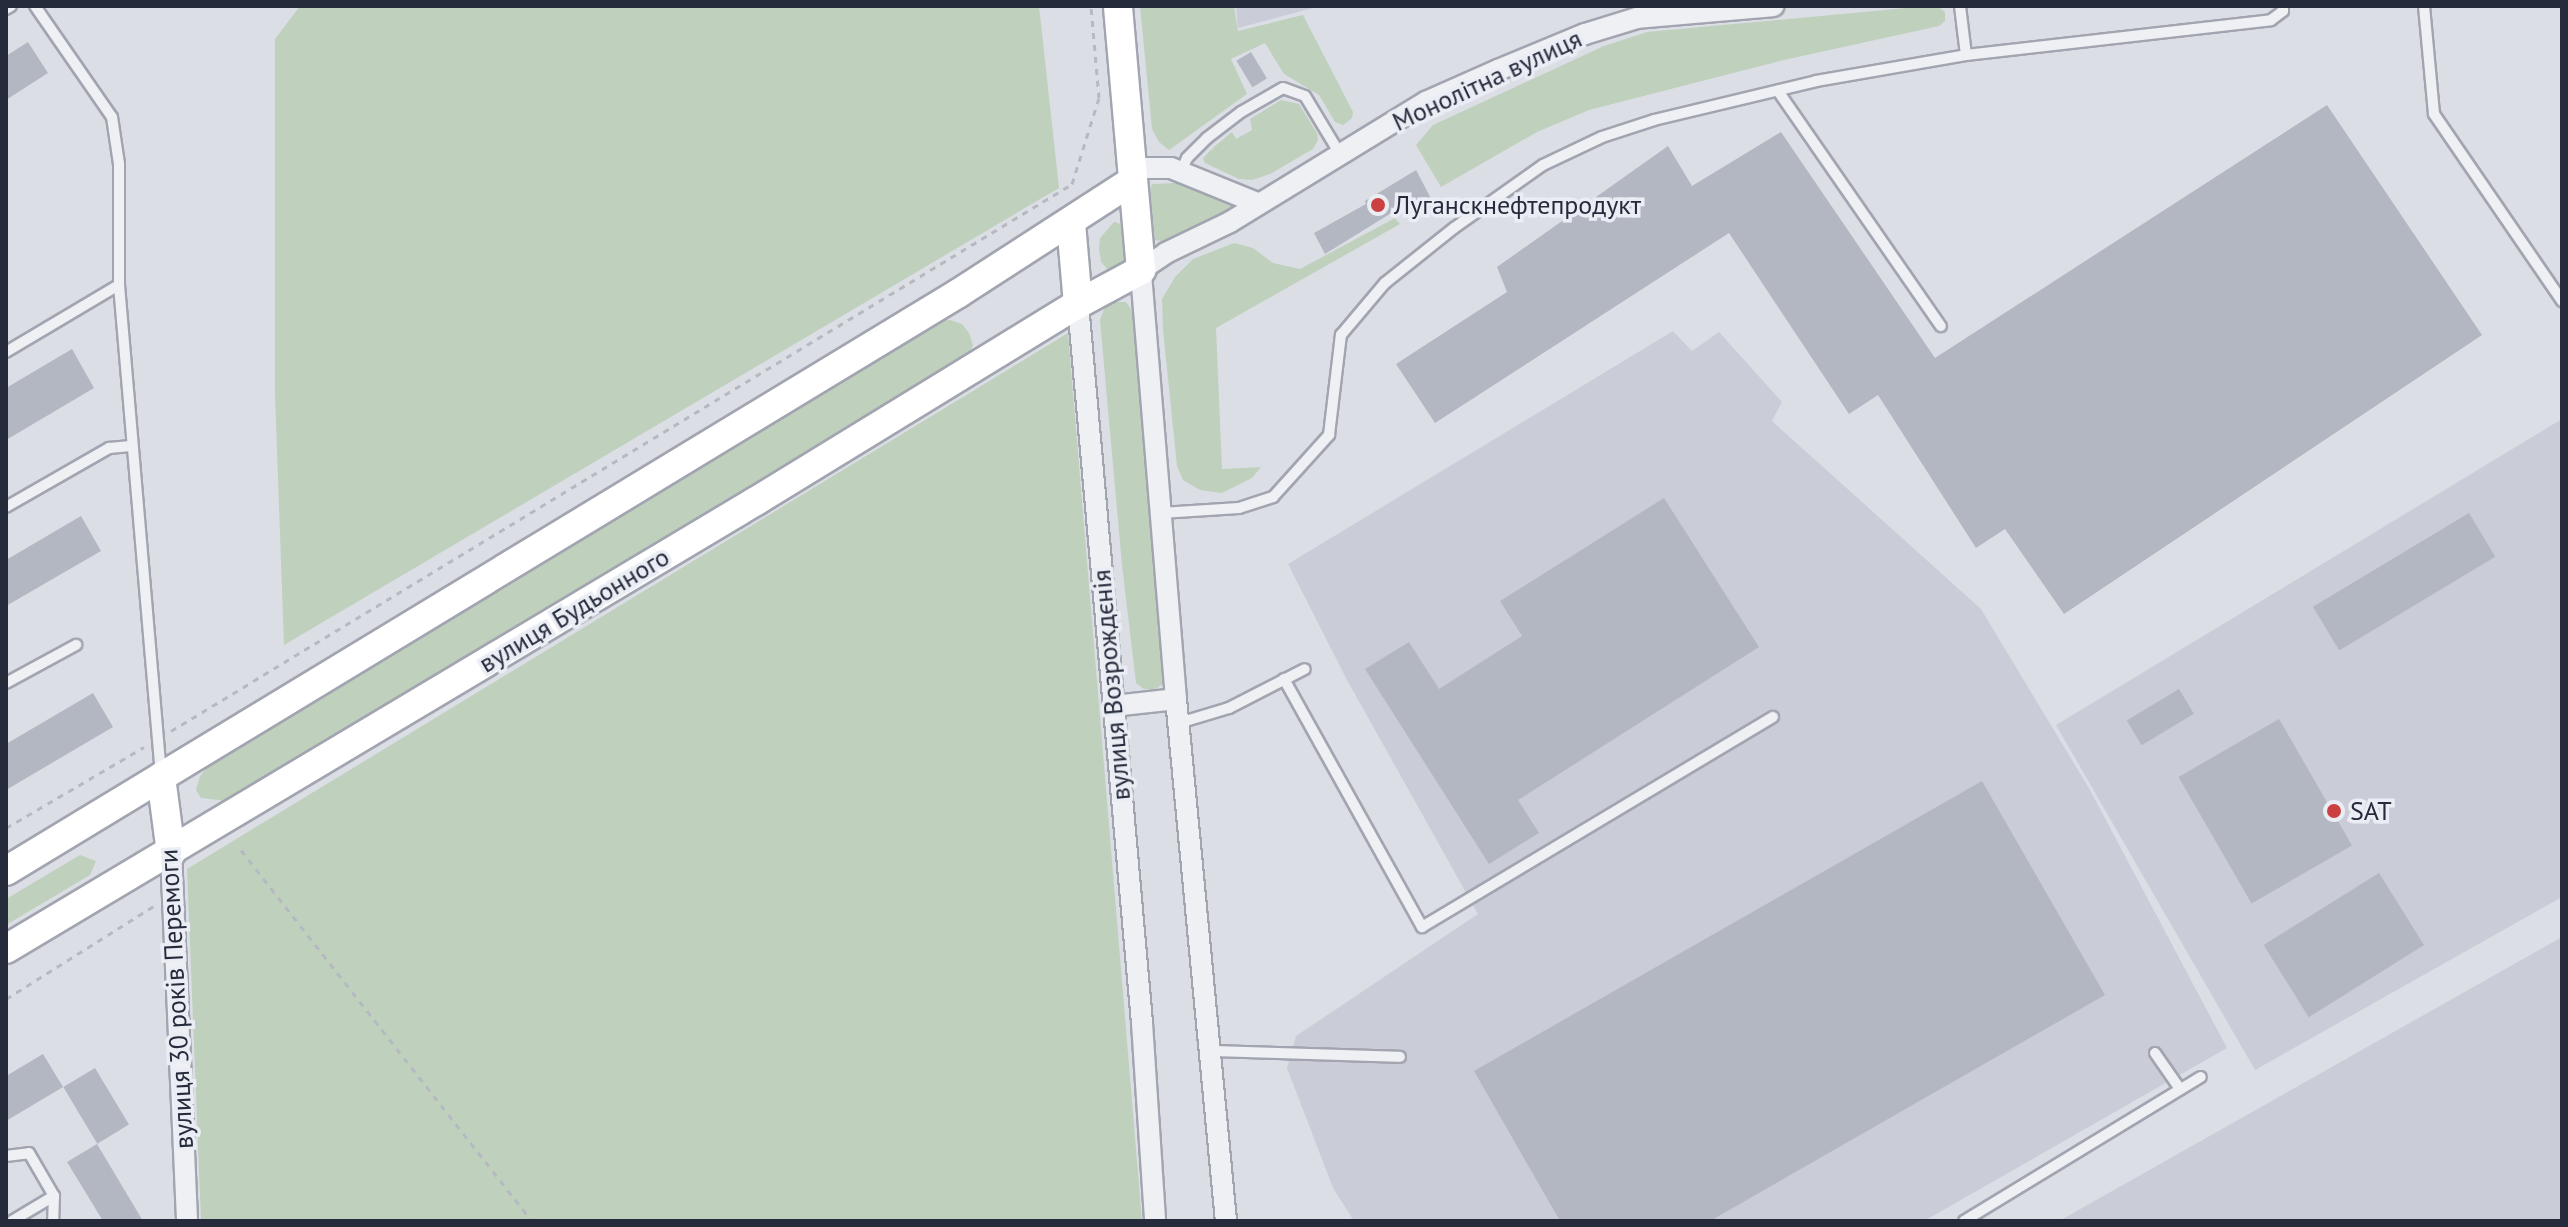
<!DOCTYPE html>
<meta charset="utf-8">
<style>
body{margin:0}
#map{position:relative;width:2568px;height:1227px;overflow:hidden;background:#dcdee6;font-family:"PT Sans",sans-serif}
div>[style]{position:absolute}
.built>*{inset:0;background:#cacdd8}
.green>*{inset:0;background:#bfd0bd}
.building>*{inset:0;background:#b3b7c2;transform-origin:0 0}
.path>*{height:3px;margin-top:-1.5px;transform-origin:0;background:repeating-linear-gradient(90deg,#b6b9c0 0 6px,transparent 0 12px)}
.roads{filter:drop-shadow(2px 0 #a2a5b0) drop-shadow(-2px 0 #a2a5b0) drop-shadow(0 2px #a2a5b0) drop-shadow(0 -2px #a2a5b0)}
.service>*{height:10px;margin:-5px;padding:0 5px;transform-origin:5px;border-radius:5px;background:#eef0f4}
.minor>*{height:20px;margin:-10px;padding:0 10px;transform-origin:10px;border-radius:10px;background:#eef0f4}
.secondary>*{height:28px;margin:-14px;padding:0 14px;transform-origin:14px;border-radius:14px;background:#fff}
.dots>*{width:22px;height:22px;translate:-50% -50%;box-sizing:border-box;border:4px solid #ebedf4;border-radius:50%}
span{translate:-50% -50%;white-space:nowrap;text-align:center;line-height:1.15;-webkit-text-stroke:7px #ebedf4;paint-order:stroke}
.street-label{font-size:26px;color:#262b3c}
.poi-label{font-size:26px;color:#262b3c}
.left{translate:0 -50%;text-align:left}
.frame{position:absolute;inset:0;border:8px solid #262b3c;pointer-events:none}
</style>
<div id="map">
<div class="built">
<i style="clip-path:polygon(1236px 6px,1320px 6px,1238px 28px)"></i>
<i style="clip-path:polygon(1673px 331px,1692px 351px,1719px 332px,1782px 402px,1772px 421px,1981px 609px,2090px 790px,2227px 1048px,1924px 1221px,1354px 1221px,1333px 1188px,1287px 1068px,1296px 1036px,1478px 914px,1347px 680px,1288px 564px)"></i>
<i style="clip-path:polygon(2562px 419px,2562px 897px,2255px 1070px,2056px 725px)"></i>
<i style="clip-path:polygon(2562px 937px,2562px 1221px,2059px 1221px)"></i>
</div>
<div class="green">
<i style="clip-path:polygon(300px 6px,1039px 6px,1059px 188px,284px 645px,275px 394px,275px 39px)"></i>
<i style="clip-path:polygon(1140px 6px,1234px 6px,1238px 31px,1303px 15px,1353px 112px,1352px 118px,1343px 125px,1335px 122px,1319px 95px,1284px 74px,1265px 43px,1231px 59px,1247px 94px,1169px 150px,1159px 142px,1152px 129px)"></i>
<i style="clip-path:polygon(1928px 6px,1937px 6px,1945px 12px,1945px 21px,1939px 26px,1784px 60px,1589px 110px,1537px 132px,1441px 187px,1416px 145px,1433px 125px,1604px 46px,1647px 32px)"></i>
<i style="clip-path:polygon(1281px 100px,1299px 104px,1317px 133px,1318px 140px,1313px 149px,1270px 174px,1252px 180px,1239px 179px,1205px 163px,1203px 158px,1215px 146px,1232px 132px,1236px 139px,1252px 130px,1250px 119px)"></i>
<i style="clip-path:polygon(1177px 183px,1230px 201px,1234px 212px,1174px 243px,1155px 240px,1150px 189px,1152px 184px)"></i>
<i style="clip-path:polygon(1395px 218px,1400px 224px,1216px 328px,1222px 469px,1261px 467px,1252px 478px,1222px 493px,1200px 490px,1183px 480px,1177px 466px,1163px 330px,1162px 299px,1175px 277px,1193px 259px,1234px 243px,1253px 248px,1273px 263px,1300px 269px)"></i>
<i style="clip-path:polygon(1114px 222px,1124px 225px,1129px 258px,1117px 271px,1108px 270px,1101px 262px,1099px 249px,1100px 238px)"></i>
<i style="clip-path:polygon(1114px 302px,1126px 302px,1133px 312px,1166px 681px,1155px 690px,1144px 689px,1136px 683px,1122px 565px,1100px 320px,1104px 309px)"></i>
<i style="clip-path:polygon(950px 320px,962px 324px,969px 333px,973px 345px,967px 360px,226px 801px,201px 798px,196px 790px,200px 776px,213px 761px,936px 321px)"></i>
<i style="clip-path:polygon(1068px 333px,1142px 1221px,201px 1221px,187px 869px)"></i>
<i style="clip-path:polygon(80px 855px,96px 861px,90px 875px,6px 925px,6px 899px)"></i>
</div>
<div class="building">
<i style="clip-path:polygon(28px 42px,48px 73px,6px 100px,6px 56px)"></i>
<i style="left:1251px;top:52px;width:31px;height:17px;rotate:59deg"></i>
<i style="clip-path:polygon(2327px 105px,2482px 335px,2064px 614px,2005px 529px,1976px 548px,1878px 395px,1849px 414px,1729px 233px,1435px 423px,1396px 364px,1507px 292px,1497px 267px,1668px 146px,1692px 186px,1781px 132px,1935px 358px)"></i>
<i style="clip-path:polygon(1416px 170px,1436px 208px,1415px 220px,1406px 204px,1325px 254px,1314px 233px,1366px 204px,1365px 201px)"></i>
<i style="clip-path:polygon(72px 349px,94px 388px,6px 440px,6px 388px)"></i>
<i style="clip-path:polygon(1664px 498px,1759px 647px,1518px 800px,1539px 833px,1489px 864px,1365px 669px,1409px 642px,1439px 689px,1522px 636px,1500px 601px)"></i>
<i style="left:2469px;top:513px;width:51px;height:182px;rotate:59deg"></i>
<i style="clip-path:polygon(81px 516px,101px 551px,6px 606px,6px 560px)"></i>
<i style="left:2179px;top:689px;width:29px;height:61px;rotate:59deg"></i>
<i style="clip-path:polygon(93px 693px,113px 727px,6px 790px,6px 744px)"></i>
<i style="left:2279px;top:719px;width:146px;height:116px;rotate:60deg"></i>
<i style="clip-path:polygon(1982px 781px,2105px 995px,1710px 1221px,1560px 1221px,1474px 1071px)"></i>
<i style="left:2379px;top:873px;width:85px;height:136px;rotate:58deg"></i>
<i style="clip-path:polygon(43px 1054px,63px 1087px,6px 1121px,6px 1076px)"></i>
<i style="left:95px;top:1068px;width:66px;height:37px;rotate:59deg"></i>
<i style="clip-path:polygon(97px 1144px,143px 1221px,103px 1221px,67px 1162px)"></i>
</div>
<div class="path">
<i style="left:171px;top:731px;width:1054px;rotate:-31.26deg"></i>
<i style="left:1072px;top:184px;width:90px;rotate:-72.6deg"></i>
<i style="left:1099px;top:98px;width:92px;rotate:-95deg"></i>
<i style="left:6px;top:828px;width:160px;rotate:-30.4deg"></i>
<i style="left:241px;top:850px;width:472px;rotate:51.9deg"></i>
<i style="left:6px;top:999px;width:176px;rotate:-32.2deg"></i>
</div>
<div class="roads">
<div class="service">
<i style="left:35px;top:6px;width:135px;rotate:55.3deg"></i>
<i style="left:112px;top:117px;width:48px;rotate:81.5deg"></i>
<i style="left:119px;top:164px;width:121px;rotate:90deg"></i>
<i style="left:119px;top:285px;width:492px;rotate:85.1deg"></i>
<i style="left:2424px;top:6px;width:108px;rotate:84.7deg"></i>
<i style="left:2434px;top:114px;width:227px;rotate:55.6deg"></i>
<i style="left:6px;top:9px;width:6px;rotate:-31deg"></i>
<i style="left:1966px;top:55px;width:307px;rotate:-6.5deg"></i>
<i style="left:2271px;top:20px;width:15px;rotate:-37deg"></i>
<i style="left:2283px;top:11px;width:5px;rotate:-90deg"></i>
<i style="left:1778px;top:91px;width:286px;rotate:55.3deg"></i>
<i style="left:1181px;top:171px;width:14px;rotate:-65deg"></i>
<i style="left:1187px;top:158px;width:28px;rotate:-45deg"></i>
<i style="left:1207px;top:138px;width:43px;rotate:-37.4deg"></i>
<i style="left:1241px;top:112px;width:48px;rotate:-29.7deg"></i>
<i style="left:1283px;top:88px;width:23px;rotate:20deg"></i>
<i style="left:1305px;top:96px;width:68px;rotate:58.9deg"></i>
<i style="left:6px;top:352px;width:131px;rotate:-30.7deg"></i>
<i style="left:6px;top:507px;width:119px;rotate:-29.8deg"></i>
<i style="left:109px;top:448px;width:22px;rotate:-5deg"></i>
<i style="left:1161px;top:513px;width:78px;rotate:-3.7deg"></i>
<i style="left:1239px;top:508px;width:36px;rotate:-18deg"></i>
<i style="left:1273px;top:497px;width:84px;rotate:-47.9deg"></i>
<i style="left:1329px;top:435px;width:101px;rotate:-83.2deg"></i>
<i style="left:1341px;top:335px;width:68px;rotate:-49.8deg"></i>
<i style="left:1385px;top:283px;width:88px;rotate:-38.6deg"></i>
<i style="left:1454px;top:228px;width:109px;rotate:-35.3deg"></i>
<i style="left:1543px;top:165px;width:65px;rotate:-25.4deg"></i>
<i style="left:1602px;top:137px;width:55px;rotate:-18.1deg"></i>
<i style="left:1654px;top:120px;width:167px;rotate:-13.5deg"></i>
<i style="left:1816px;top:81px;width:152px;rotate:-9.8deg"></i>
<i style="left:1966px;top:55px;width:49px;rotate:-97deg"></i>
<i style="left:1284px;top:679px;width:284px;rotate:60.9deg"></i>
<i style="left:1422px;top:927px;width:409px;rotate:-30.9deg"></i>
<i style="left:6px;top:683px;width:80px;rotate:-28.5deg"></i>
<i style="left:1179px;top:723px;width:52px;rotate:-16.7deg"></i>
<i style="left:1229px;top:708px;width:85px;rotate:-27.2deg"></i>
<i style="left:1211px;top:1051px;width:189px;rotate:1.8deg"></i>
<i style="left:2155px;top:1053px;width:44px;rotate:55.2deg"></i>
<i style="left:6px;top:1156px;width:23px;rotate:-7deg"></i>
<i style="left:29px;top:1153px;width:50px;rotate:59.8deg"></i>
<i style="left:54px;top:1196px;width:25px;rotate:92deg"></i>
<i style="left:12px;top:1221px;width:49px;rotate:-30.8deg"></i>
<i style="left:1964px;top:1221px;width:277px;rotate:-31.3deg"></i>
</div>
<div class="minor">
<i style="left:1132px;top:168px;width:39px"></i>
<i style="left:1171px;top:168px;width:93px;rotate:22.1deg"></i>
<i style="left:1078px;top:304px;width:722px;rotate:84.91deg"></i>
<i style="left:1142px;top:1023px;width:198px;rotate:86.2deg"></i>
<i style="left:1113px;top:706px;width:63px;rotate:-6.3deg"></i>
<i style="left:171px;top:853px;width:368px;rotate:87.5deg"></i>
<i style="left:1226px;top:1221px;width:524px;rotate:-95.47deg"></i>
<i style="left:1176px;top:699px;width:430px;rotate:-94.7deg"></i>
<i style="left:1141px;top:270px;width:30px;rotate:-34deg"></i>
<i style="left:1166px;top:253px;width:71px;rotate:-25.8deg"></i>
<i style="left:1230px;top:222px;width:230px;rotate:-31.5deg"></i>
<i style="left:1426px;top:102px;width:79px;rotate:-24deg"></i>
<i style="left:1498px;top:70px;width:94px;rotate:-22.5deg"></i>
<i style="left:1585px;top:34px;width:54px;rotate:-17.1deg"></i>
<i style="left:1637px;top:18px;width:137px;rotate:-5deg"></i>
</div>
<div class="secondary">
<i style="left:1071px;top:223px;width:81px;rotate:85.1deg"></i>
<i style="left:161px;top:777px;width:77px;rotate:82.5deg"></i>
<i style="left:6px;top:871px;width:1115px;rotate:-31.24deg"></i>
<i style="left:959px;top:293px;width:206px;rotate:-32.9deg"></i>
<i style="left:6px;top:949px;width:874px;rotate:-30.85deg"></i>
<i style="left:756px;top:501px;width:377px;rotate:-31.5deg"></i>
<i style="left:1078px;top:304px;width:72px;rotate:-28.4deg"></i>
<i style="left:1141px;top:270px;width:265px;rotate:-95deg"></i>
</div>
</div>
<div class="dots">
<i style="left:1378px;top:205px;background:#cb4142"></i>
<i style="left:2334px;top:811px;background:#cb4142"></i>
</div>
<div class="street-label">
<span style="left:1487px;top:80px;rotate:-25deg">Монолітна вулиця</span>
<span style="left:574px;top:610px;rotate:-31deg">вулиця Будьонного</span>
<span style="left:1111px;top:685px;rotate:-95deg">вулиця Возрождєнія</span>
<span style="left:176px;top:999px;rotate:-93deg">вулиця 30 років Перемоги</span>
</div>
<div class="poi-label">
<span class="left" style="left:1394px;top:205px">Луганскнефтепродукт</span>
<span class="left" style="left:2350px;top:811px">SAT</span>
</div>
<div class="frame"></div>
</div>
